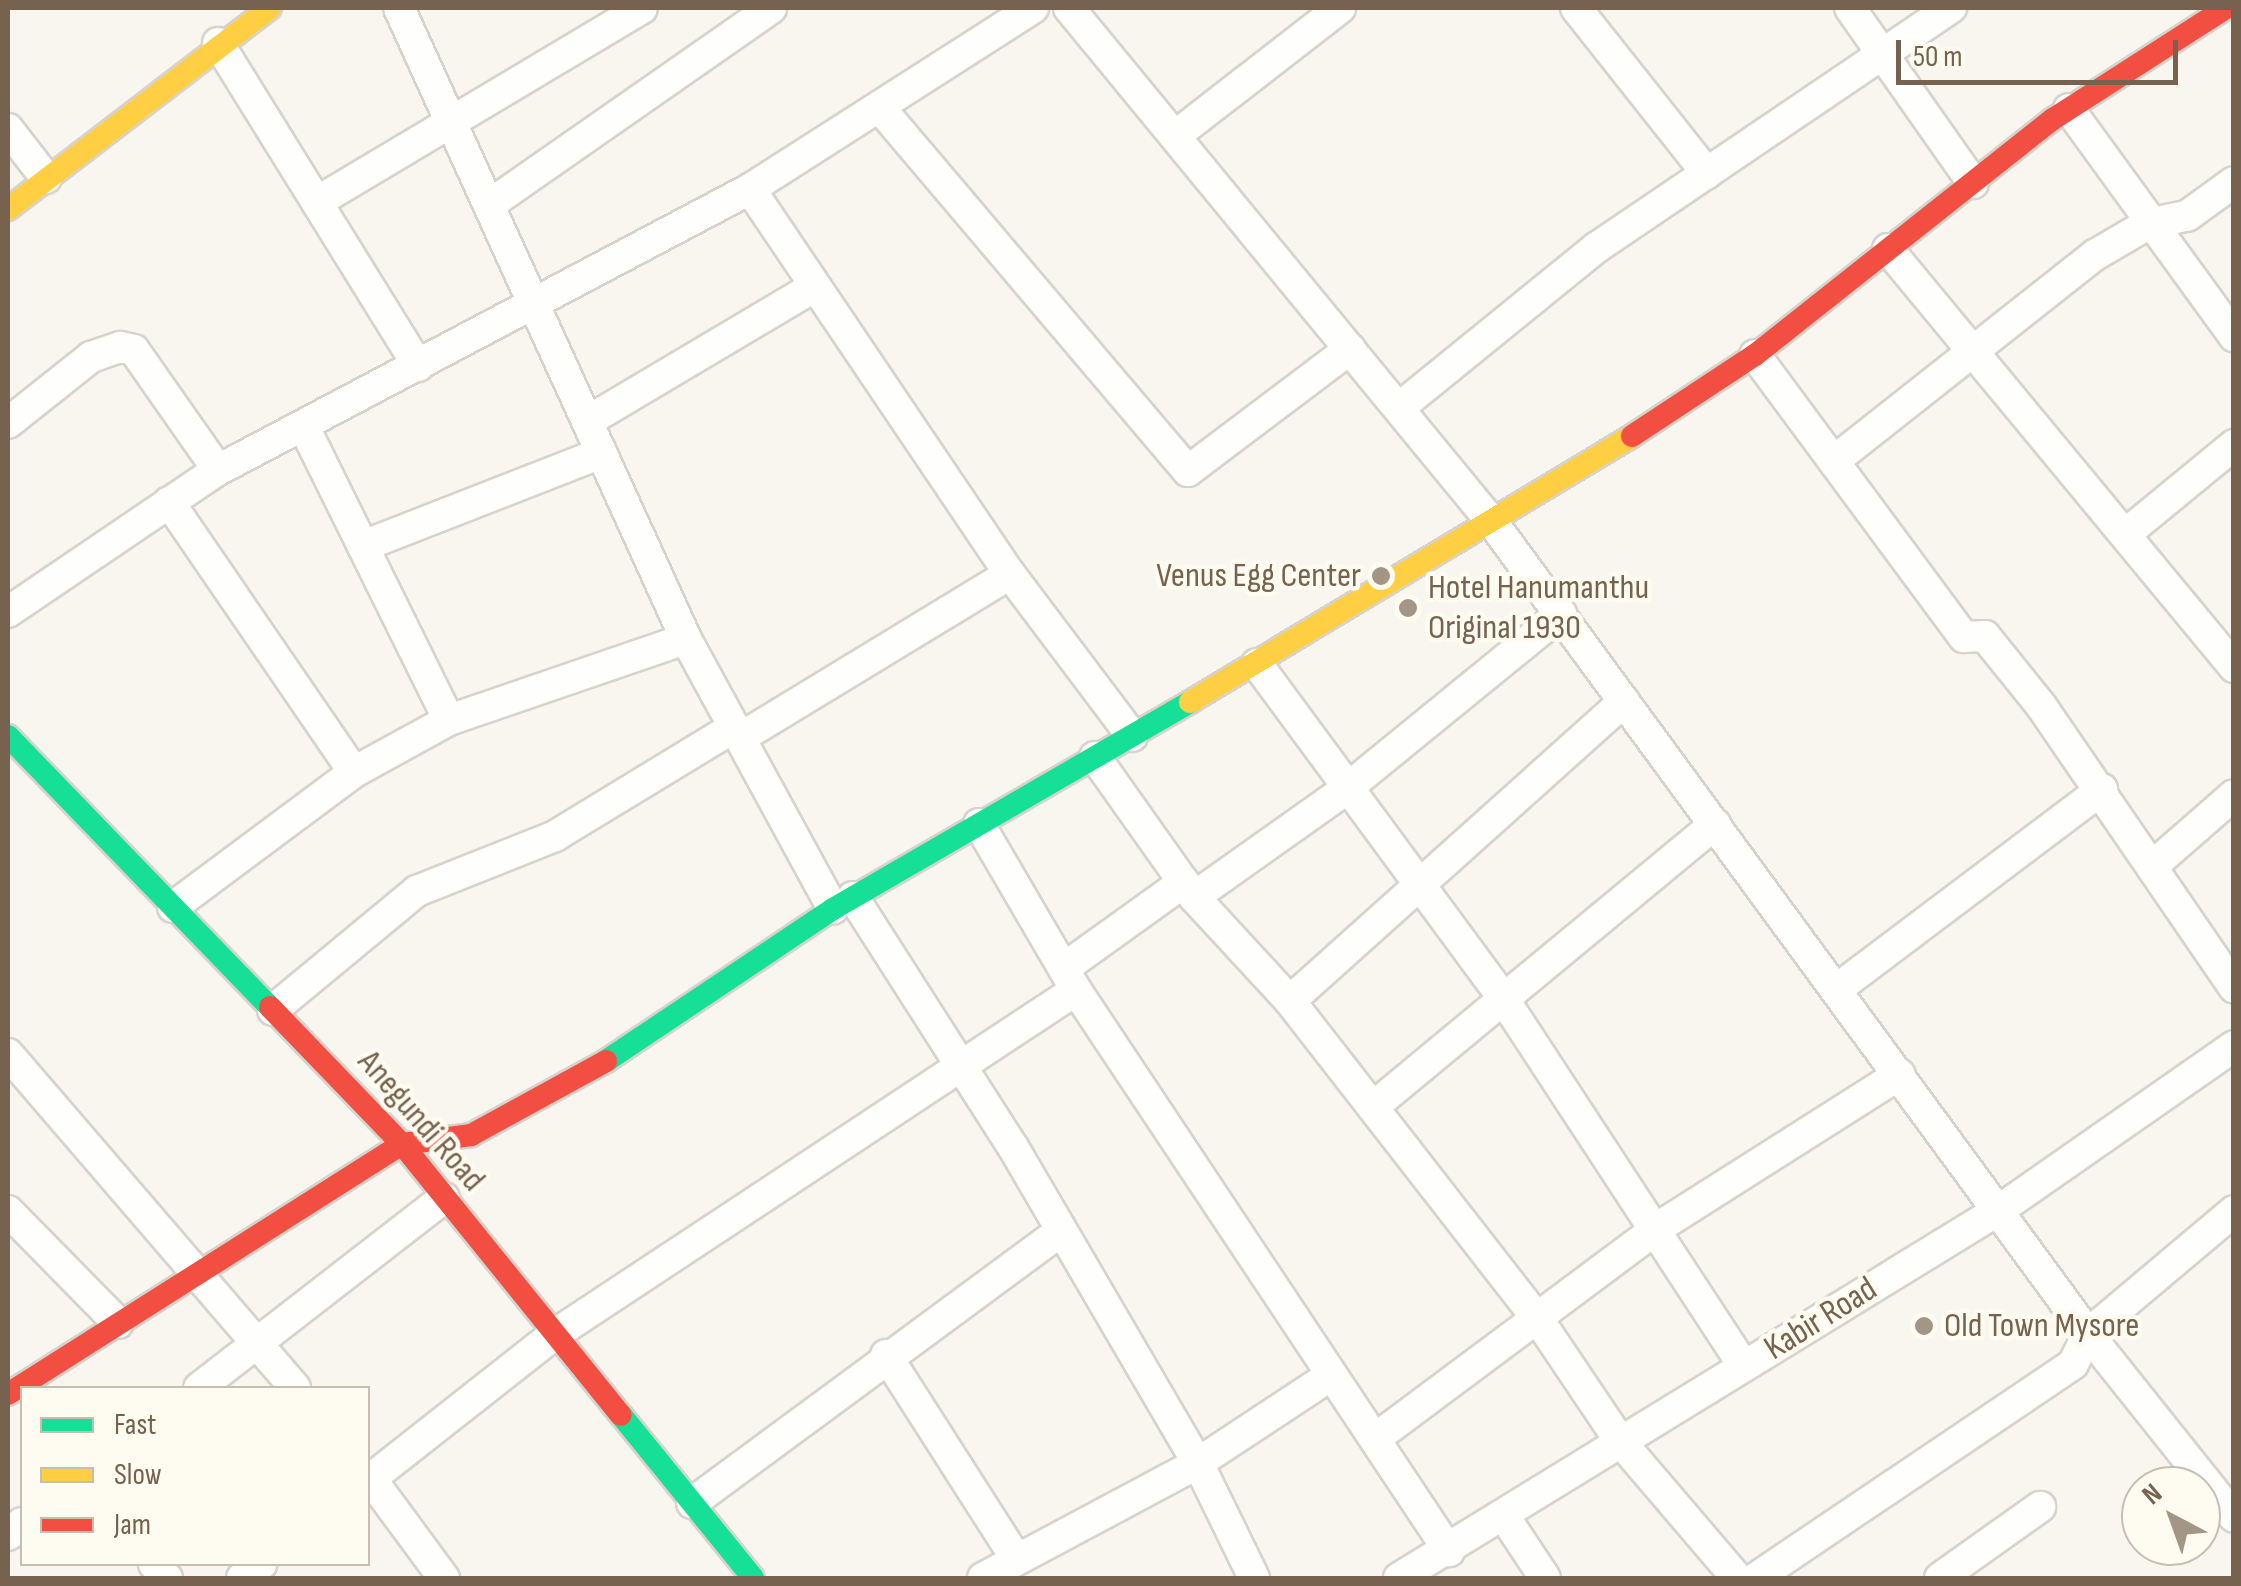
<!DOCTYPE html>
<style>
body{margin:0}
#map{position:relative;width:2241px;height:1586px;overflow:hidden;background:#f8f6ee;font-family:"Sofia Sans Condensed",sans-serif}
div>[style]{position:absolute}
.roads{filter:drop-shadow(2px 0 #d7d3cc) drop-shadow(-2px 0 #d7d3cc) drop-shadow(0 2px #d7d3cc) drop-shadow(0 -2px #d7d3cc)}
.street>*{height:30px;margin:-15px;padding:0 15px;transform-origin:15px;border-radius:15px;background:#fefefc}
.fast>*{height:22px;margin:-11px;padding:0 11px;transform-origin:11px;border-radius:11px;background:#16e098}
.slow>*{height:22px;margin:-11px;padding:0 11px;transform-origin:11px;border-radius:11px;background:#ffcf43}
.jam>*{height:22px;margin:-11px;padding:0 11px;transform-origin:11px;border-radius:11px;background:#f24e42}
.dots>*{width:28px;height:28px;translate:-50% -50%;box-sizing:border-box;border:5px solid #fefbf1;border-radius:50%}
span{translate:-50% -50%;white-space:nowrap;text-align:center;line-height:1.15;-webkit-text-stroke:9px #fefbf1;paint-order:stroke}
.poi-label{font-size:35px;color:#76624e}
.right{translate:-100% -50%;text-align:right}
.left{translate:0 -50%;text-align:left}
.street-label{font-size:35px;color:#76624e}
.frame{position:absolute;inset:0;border:10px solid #76624e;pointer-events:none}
.legend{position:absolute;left:20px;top:1386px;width:350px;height:180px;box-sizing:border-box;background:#fefbf1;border:2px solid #c8beb0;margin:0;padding:12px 18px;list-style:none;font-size:30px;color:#76624e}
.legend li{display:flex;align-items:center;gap:20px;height:50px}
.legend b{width:50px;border:2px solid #c8beb0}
.north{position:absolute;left:2121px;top:1466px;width:100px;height:100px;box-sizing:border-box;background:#fefbf1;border:2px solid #c8beb0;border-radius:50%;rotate:319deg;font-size:28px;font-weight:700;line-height:40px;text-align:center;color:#76624e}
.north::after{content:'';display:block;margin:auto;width:35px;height:45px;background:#a49686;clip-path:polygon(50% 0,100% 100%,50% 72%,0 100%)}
.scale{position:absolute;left:1896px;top:40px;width:282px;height:45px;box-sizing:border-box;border:5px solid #76624e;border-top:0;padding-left:12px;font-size:30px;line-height:35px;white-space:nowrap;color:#76624e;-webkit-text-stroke:8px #fefbf1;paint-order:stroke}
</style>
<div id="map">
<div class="roads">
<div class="street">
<i style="left:399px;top:8px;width:693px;rotate:65.54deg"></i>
<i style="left:686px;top:639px;width:307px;rotate:61.4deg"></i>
<i style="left:1069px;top:8px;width:671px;rotate:50.57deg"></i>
<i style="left:1495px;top:526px;width:1002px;rotate:53.72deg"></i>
<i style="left:2088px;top:1334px;width:234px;rotate:51.4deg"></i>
<i style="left:1576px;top:8px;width:211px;rotate:51.6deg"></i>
<i style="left:1850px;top:8px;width:214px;rotate:54.9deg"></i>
<i style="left:218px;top:43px;width:380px;rotate:58.2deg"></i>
<i style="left:880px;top:108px;width:476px;rotate:49.7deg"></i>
<i style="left:1188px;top:471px;width:203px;rotate:-37deg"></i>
<i style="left:2069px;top:109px;width:281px;rotate:54deg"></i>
<i style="left:8px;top:129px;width:62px;rotate:52.2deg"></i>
<i style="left:1175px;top:136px;width:209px;rotate:-37.8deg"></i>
<i style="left:750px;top:189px;width:465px;rotate:56deg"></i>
<i style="left:1010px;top:574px;width:203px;rotate:53deg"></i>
<i style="left:317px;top:202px;width:378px;rotate:-30.8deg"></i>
<i style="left:489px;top:205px;width:344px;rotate:-34.9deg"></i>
<i style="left:1888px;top:249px;width:543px;rotate:50.38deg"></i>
<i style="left:1755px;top:355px;width:351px;rotate:53.5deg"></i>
<i style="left:1964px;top:637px;width:21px;rotate:-3deg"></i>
<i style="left:1985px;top:636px;width:91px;rotate:51.2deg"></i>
<i style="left:2042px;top:707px;width:340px;rotate:55.6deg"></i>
<i style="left:1399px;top:408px;width:254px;rotate:-39.1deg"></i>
<i style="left:1596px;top:248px;width:429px;rotate:-34.1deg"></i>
<i style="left:588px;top:421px;width:264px;rotate:-30.7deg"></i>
<i style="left:8px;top:423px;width:106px;rotate:-38.5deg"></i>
<i style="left:91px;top:357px;width:31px;rotate:-19deg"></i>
<i style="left:120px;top:347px;width:14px;rotate:12deg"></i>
<i style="left:134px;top:350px;width:146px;rotate:55deg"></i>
<i style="left:304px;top:427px;width:327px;rotate:63.7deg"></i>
<i style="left:1834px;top:461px;width:333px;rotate:-38.3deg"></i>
<i style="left:2095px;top:255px;width:61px;rotate:-30.3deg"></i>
<i style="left:2148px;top:224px;width:40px;rotate:-12deg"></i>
<i style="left:2187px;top:216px;width:58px;rotate:-35.9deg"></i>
<i style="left:169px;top:502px;width:327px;rotate:55.6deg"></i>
<i style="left:2128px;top:532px;width:137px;rotate:-39.4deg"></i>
<i style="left:363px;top:546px;width:256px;rotate:-21.3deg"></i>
<i style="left:8px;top:612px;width:254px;rotate:-34.1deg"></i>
<i style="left:218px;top:470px;width:602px;rotate:-27.84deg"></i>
<i style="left:750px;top:189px;width:336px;rotate:-32.6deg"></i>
<i style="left:1257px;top:664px;width:411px;rotate:53.6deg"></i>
<i style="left:1501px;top:995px;width:443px;rotate:56.8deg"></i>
<i style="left:740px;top:738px;width:316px;rotate:-31.3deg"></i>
<i style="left:1095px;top:757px;width:171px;rotate:54.7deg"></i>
<i style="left:1194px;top:897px;width:142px;rotate:47.3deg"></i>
<i style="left:1290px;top:1001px;width:407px;rotate:52.1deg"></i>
<i style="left:1540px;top:1322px;width:143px;rotate:56.1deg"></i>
<i style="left:1620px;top:1441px;width:180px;rotate:49.5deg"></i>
<i style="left:979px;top:824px;width:192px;rotate:59.7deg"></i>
<i style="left:1076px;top:990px;width:674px;rotate:56.38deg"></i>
<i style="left:2156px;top:863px;width:103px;rotate:-41.1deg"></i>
<i style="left:853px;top:897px;width:297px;rotate:57.4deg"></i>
<i style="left:1013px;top:1147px;width:366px;rotate:59.7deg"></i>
<i style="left:1198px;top:1463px;width:128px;rotate:64deg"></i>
<i style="left:1194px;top:897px;width:185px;rotate:-35.3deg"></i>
<i style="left:1345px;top:790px;width:279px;rotate:-39.2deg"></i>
<i style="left:173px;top:907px;width:226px;rotate:-36.7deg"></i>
<i style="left:354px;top:772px;width:108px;rotate:-28.7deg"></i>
<i style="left:449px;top:720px;width:250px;rotate:-18.9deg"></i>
<i style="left:1067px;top:966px;width:144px;rotate:-35.7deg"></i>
<i style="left:1837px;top:989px;width:332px;rotate:-37deg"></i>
<i style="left:1290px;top:1001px;width:449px;rotate:-41.9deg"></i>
<i style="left:273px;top:1010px;width:187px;rotate:-39.6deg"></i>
<i style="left:417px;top:891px;width:149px;rotate:-21.7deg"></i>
<i style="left:555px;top:836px;width:210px;rotate:-31.3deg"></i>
<i style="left:8px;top:1054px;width:440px;rotate:49.3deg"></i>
<i style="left:1373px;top:1107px;width:444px;rotate:-39.6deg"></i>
<i style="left:8px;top:1211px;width:157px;rotate:45.5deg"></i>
<i style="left:886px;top:1355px;width:240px;rotate:57.4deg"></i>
<i style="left:199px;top:1388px;width:310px;rotate:-37.8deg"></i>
<i style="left:1380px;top:1435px;width:348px;rotate:-36.7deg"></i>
<i style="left:1659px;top:1227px;width:285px;rotate:-32.4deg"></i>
<i style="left:368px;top:1475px;width:128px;rotate:53.6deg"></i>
<i style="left:368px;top:1481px;width:233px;rotate:-38.2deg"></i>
<i style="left:551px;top:1337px;width:629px;rotate:-33.46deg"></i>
<i style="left:692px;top:1503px;width:458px;rotate:-36.4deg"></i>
<i style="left:1504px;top:1516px;width:74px;rotate:56.5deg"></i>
<i style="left:8px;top:1535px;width:18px;rotate:-41deg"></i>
<i style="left:154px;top:1564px;width:19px;rotate:47deg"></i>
<i style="left:242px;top:1578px;width:24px;rotate:-36deg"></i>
<i style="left:983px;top:1578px;width:244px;rotate:-28.1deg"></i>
<i style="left:1198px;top:1463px;width:158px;rotate:-33.4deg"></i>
<i style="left:1399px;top:1578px;width:707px;rotate:-31.53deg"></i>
<i style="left:2002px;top:1208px;width:283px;rotate:-34.9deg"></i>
<i style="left:1756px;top:1578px;width:382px;rotate:-34deg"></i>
<i style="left:2073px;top:1364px;width:34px;rotate:-63deg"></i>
<i style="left:2088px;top:1334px;width:191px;rotate:-40.1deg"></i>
<i style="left:1940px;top:1578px;width:123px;rotate:-35.4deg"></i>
</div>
<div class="fast">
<i style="left:8px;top:736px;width:377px;rotate:46deg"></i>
<i style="left:606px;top:1061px;width:273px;rotate:-33.8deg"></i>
<i style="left:833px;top:909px;width:413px;rotate:-30.1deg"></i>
<i style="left:621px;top:1415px;width:210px;rotate:51deg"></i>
</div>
<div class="slow">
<i style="left:8px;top:209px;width:330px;rotate:-37.5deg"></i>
<i style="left:1190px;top:702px;width:516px;rotate:-31.04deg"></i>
</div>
<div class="jam">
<i style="left:1632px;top:436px;width:147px;rotate:-33.4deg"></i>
<i style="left:1755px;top:355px;width:380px;rotate:-38.4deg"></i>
<i style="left:2053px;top:119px;width:206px;rotate:-32.7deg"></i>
<i style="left:270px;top:1007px;width:190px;rotate:46.1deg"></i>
<i style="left:402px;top:1144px;width:348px;rotate:51.1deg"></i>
<i style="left:8px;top:1394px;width:467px;rotate:-32.4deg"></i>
<i style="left:402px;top:1144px;width:70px;rotate:-7.4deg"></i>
<i style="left:471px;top:1135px;width:154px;rotate:-28.7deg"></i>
</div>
</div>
<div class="dots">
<i style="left:1381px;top:576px;background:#a49686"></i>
<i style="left:1408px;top:608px;background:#a49686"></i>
<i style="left:1924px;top:1326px;background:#a49686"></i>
</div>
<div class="poi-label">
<span class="right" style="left:1361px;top:576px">Venus Egg Center</span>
<span class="left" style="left:1428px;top:608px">Hotel Hanumanthu<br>Original 1930</span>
<span class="left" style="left:1944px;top:1326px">Old Town Mysore</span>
</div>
<div class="street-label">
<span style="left:421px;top:1121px;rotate:49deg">Anegundi Road</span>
<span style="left:1821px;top:1319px;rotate:-32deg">Kabir Road</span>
</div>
<div class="frame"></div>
<ul class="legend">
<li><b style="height:12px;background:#16e098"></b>Fast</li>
<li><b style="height:12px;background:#ffcf43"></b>Slow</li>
<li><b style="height:12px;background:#f24e42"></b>Jam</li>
</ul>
<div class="north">N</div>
<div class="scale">50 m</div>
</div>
